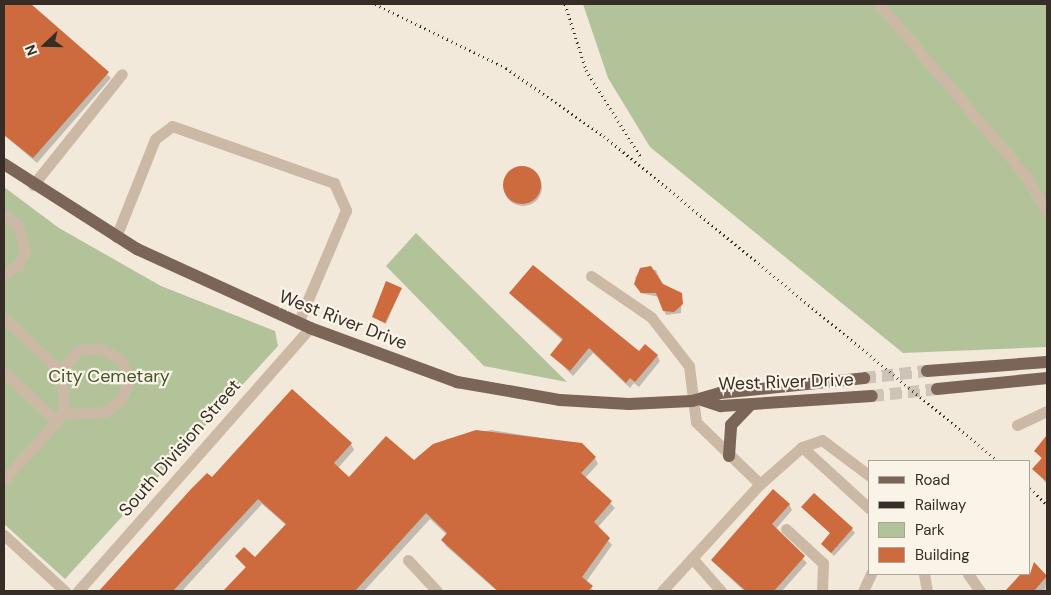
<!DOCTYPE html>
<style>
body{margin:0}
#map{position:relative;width:1051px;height:595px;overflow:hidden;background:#f3e9da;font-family:"DM Sans",sans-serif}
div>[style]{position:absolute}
.green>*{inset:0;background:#b2c399}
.shadow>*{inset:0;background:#0003}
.round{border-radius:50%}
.building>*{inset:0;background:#cd6a3e}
.major-tunnel>*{height:12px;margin-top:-6px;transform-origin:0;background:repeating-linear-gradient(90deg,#cdc3b6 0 12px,transparent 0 18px)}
.minor>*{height:11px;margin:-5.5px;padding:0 5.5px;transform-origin:5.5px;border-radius:5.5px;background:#ccb9a5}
.major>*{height:12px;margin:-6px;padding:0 6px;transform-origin:6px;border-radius:6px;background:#7a6557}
.rail>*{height:3px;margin-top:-1.5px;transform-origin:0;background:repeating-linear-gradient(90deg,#372d27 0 1px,transparent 0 5px)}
span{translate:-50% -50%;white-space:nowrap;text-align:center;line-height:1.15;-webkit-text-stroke:4.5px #faf3e7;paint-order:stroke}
.street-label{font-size:18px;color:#372d27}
.park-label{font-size:18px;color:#435729}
.frame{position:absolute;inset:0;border:5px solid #372d27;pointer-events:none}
.legend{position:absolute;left:868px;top:460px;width:162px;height:115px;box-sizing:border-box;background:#faf3e7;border:1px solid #aca49a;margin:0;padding:6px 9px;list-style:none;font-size:15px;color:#372d27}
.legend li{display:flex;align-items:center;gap:10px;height:25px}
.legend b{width:25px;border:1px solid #aca49a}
.north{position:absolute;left:20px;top:20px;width:50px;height:50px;-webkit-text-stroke:4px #faf3e7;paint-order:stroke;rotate:249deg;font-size:14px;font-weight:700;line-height:20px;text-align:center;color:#372d27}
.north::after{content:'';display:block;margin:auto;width:18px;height:22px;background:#372d27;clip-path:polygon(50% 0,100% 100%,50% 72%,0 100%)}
</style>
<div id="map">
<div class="green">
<i style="clip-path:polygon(583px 4px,1047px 4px,1047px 347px,903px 353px,650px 147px,608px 78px)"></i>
<i style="clip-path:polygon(4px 187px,59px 228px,161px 286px,275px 331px,278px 346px,65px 579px,4px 524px)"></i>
<i style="clip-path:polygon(416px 233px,567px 382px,484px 366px,386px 266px)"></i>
</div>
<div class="shadow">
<i style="clip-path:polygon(4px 4px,29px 4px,111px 78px,37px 163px,4px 135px)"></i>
<i class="round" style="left:504px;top:168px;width:38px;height:38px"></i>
<i style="clip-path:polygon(641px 269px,656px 270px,663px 286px,682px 294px,681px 313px,666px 315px,659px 297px,640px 293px,635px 278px)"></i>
<i style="clip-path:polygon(401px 289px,386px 324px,375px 318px,374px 317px)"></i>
<i style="clip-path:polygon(510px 294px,639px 353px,657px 355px,660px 361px,639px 387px,634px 383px,630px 388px,593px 353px,573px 376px,552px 355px,563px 341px)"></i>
<i style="clip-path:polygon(491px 430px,581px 444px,595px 458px,598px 464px,585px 478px,615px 508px,597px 528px,612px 545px,586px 582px,594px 591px,497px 591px,446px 546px,443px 540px,447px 535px,430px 519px,364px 591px,225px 591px,246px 568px,236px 557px,255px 559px,286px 525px,262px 504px,182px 591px,101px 591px,192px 489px,212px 479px,351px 444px,354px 450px,338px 468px,349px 479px,414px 462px,447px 439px)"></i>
<i style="clip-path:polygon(1045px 440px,1047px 442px,1047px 484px,1034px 469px,1042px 459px,1036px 451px)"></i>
<i style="clip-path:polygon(789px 504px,792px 510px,775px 530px,807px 563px,782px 591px,744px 591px,712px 561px)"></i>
<i style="clip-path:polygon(803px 508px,852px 529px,855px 533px,834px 556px,822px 544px,831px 534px)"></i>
<i style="clip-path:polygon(1034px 563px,1047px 576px,1045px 591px,1007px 591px,1020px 574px,1030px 574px)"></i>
</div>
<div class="building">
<i style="clip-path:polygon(4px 4px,31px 4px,109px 72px,33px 158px,4px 135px)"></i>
<i class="round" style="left:503px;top:166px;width:38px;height:38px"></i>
<i style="clip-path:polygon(533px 265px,639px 351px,645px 344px,658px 355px,635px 382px,630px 378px,626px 383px,589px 348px,570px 371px,550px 355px,563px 339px,509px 293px)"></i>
<i style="clip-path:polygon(651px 266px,663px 284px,682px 293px,683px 304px,674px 312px,663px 311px,656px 293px,641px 293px,634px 284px,640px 268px)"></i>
<i style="clip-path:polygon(386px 281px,402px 288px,385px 323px,372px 317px)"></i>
<i style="clip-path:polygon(292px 389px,352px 443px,334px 463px,349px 477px,386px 436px,414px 460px,433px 444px,476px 430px,582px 443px,596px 457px,581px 473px,612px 501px,594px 522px,610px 538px,582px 577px,593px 586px,588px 591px,498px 591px,441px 540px,447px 533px,426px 513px,355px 591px,223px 591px,246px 567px,235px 556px,244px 547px,255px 557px,286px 524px,258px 499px,173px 591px,99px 591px,192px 488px,207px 473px,212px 477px)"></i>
<i style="clip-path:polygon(1047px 435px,1047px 482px,1032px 469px,1042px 458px,1034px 451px)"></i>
<i style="clip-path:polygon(773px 489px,790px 504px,772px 524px,805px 556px,774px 591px,746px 591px,711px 560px)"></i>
<i style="clip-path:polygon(814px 493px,853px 528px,831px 553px,821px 544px,830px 533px,801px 507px)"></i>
<i style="clip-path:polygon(1034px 562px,1047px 576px,1034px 591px,1005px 591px,1021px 574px,1030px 574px)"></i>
</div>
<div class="major-tunnel">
<i style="left:864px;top:378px;width:63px;rotate:-6.3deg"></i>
<i style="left:872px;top:396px;width:65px;rotate:-6.1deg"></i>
</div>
<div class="minor">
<i style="left:879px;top:4px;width:226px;rotate:49.5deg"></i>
<i style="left:1026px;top:176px;width:43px;rotate:60.4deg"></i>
<i style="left:33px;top:185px;width:142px;rotate:-51.3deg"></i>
<i style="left:4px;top:215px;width:17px;rotate:36deg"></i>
<i style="left:18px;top:225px;width:28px;rotate:75deg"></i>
<i style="left:25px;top:252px;width:16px;rotate:117deg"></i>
<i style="left:18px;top:266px;width:16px;rotate:150deg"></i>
<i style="left:116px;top:237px;width:105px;rotate:-68.3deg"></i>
<i style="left:155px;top:139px;width:21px;rotate:-37deg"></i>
<i style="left:172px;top:126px;width:172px;rotate:19.4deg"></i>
<i style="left:334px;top:183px;width:30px;rotate:66deg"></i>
<i style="left:346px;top:210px;width:123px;rotate:113deg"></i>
<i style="left:591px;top:276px;width:73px;rotate:34.3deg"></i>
<i style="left:651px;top:317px;width:62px;rotate:52.2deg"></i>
<i style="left:689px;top:366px;width:56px;rotate:82.9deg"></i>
<i style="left:696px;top:422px;width:89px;rotate:44.1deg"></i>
<i style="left:760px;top:484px;width:145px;rotate:132.5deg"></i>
<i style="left:4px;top:318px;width:70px;rotate:43.3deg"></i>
<i style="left:55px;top:366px;width:25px;rotate:72deg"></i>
<i style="left:63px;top:390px;width:24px;rotate:90deg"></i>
<i style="left:63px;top:414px;width:89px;rotate:131.8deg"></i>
<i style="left:4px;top:372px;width:71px;rotate:42.7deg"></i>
<i style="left:58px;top:373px;width:31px;rotate:-48deg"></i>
<i style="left:79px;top:350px;width:21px;rotate:-5deg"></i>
<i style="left:100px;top:348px;width:24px;rotate:30deg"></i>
<i style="left:121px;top:360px;width:22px;rotate:69deg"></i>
<i style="left:129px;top:381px;width:22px;rotate:114deg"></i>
<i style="left:120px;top:401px;width:19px;rotate:144deg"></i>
<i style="left:105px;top:412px;width:42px;rotate:177.3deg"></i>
<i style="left:1017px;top:425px;width:33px;rotate:-25deg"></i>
<i style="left:802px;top:447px;width:21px;rotate:-19deg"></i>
<i style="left:822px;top:440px;width:60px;rotate:36.9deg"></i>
<i style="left:760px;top:484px;width:56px;rotate:-41.4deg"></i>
<i style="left:802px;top:447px;width:92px;rotate:42.4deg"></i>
<i style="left:786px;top:529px;width:50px;rotate:42.6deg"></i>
<i style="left:823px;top:563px;width:28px;rotate:92deg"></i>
<i style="left:4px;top:535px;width:83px;rotate:42.6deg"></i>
<i style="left:692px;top:558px;width:44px;rotate:48.7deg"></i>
<i style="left:408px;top:560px;width:42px;rotate:46.9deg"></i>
<i style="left:924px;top:574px;width:17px;rotate:80deg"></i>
<i style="left:968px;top:574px;width:21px;rotate:55deg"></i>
<i style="left:78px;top:591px;width:351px;rotate:-48.6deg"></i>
<i style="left:863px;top:591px;width:19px;rotate:-65deg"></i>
</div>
<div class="major">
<i style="left:4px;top:164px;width:158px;rotate:32.6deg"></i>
<i style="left:137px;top:249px;width:190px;rotate:24.5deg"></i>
<i style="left:310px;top:328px;width:157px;rotate:20.2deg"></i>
<i style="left:457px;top:382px;width:105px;rotate:9.9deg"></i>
<i style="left:560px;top:400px;width:69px;rotate:3.3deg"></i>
<i style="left:629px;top:404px;width:63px;rotate:-2.7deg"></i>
<i style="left:692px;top:401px;width:29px;rotate:-16deg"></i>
<i style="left:720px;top:393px;width:145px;rotate:-5.9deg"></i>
<i style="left:927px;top:371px;width:120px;rotate:-4.3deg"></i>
<i style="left:937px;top:389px;width:111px;rotate:-5.7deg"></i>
<i style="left:702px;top:400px;width:20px;rotate:18deg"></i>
<i style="left:721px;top:406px;width:151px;rotate:-3.8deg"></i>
<i style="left:729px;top:456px;width:31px;rotate:-86deg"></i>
<i style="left:731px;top:425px;width:28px;rotate:-46deg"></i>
</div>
<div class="rail">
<i style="left:375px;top:4px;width:146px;rotate:26deg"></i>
<i style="left:506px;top:68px;width:119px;rotate:34.8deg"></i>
<i style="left:604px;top:136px;width:511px;rotate:39.52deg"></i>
<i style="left:565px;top:4px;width:69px;rotate:72.3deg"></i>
<i style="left:586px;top:70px;width:105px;rotate:57.8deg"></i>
<i style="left:1030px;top:488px;width:24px;rotate:45deg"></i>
</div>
<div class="street-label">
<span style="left:343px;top:320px;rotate:21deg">West River Drive</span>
<span style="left:786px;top:382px;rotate:-2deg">West River Drive</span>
<span style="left:180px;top:448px;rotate:-49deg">South Division Street</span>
</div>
<div class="park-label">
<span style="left:109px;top:376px">City Cemetary</span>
</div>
<div class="frame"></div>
<ul class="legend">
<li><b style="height:6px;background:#7a6557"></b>Road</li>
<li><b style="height:6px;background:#372d27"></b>Railway</li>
<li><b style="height:14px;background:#b2c399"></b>Park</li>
<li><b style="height:14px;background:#cd6a3e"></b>Building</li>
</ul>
<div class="north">N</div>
</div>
